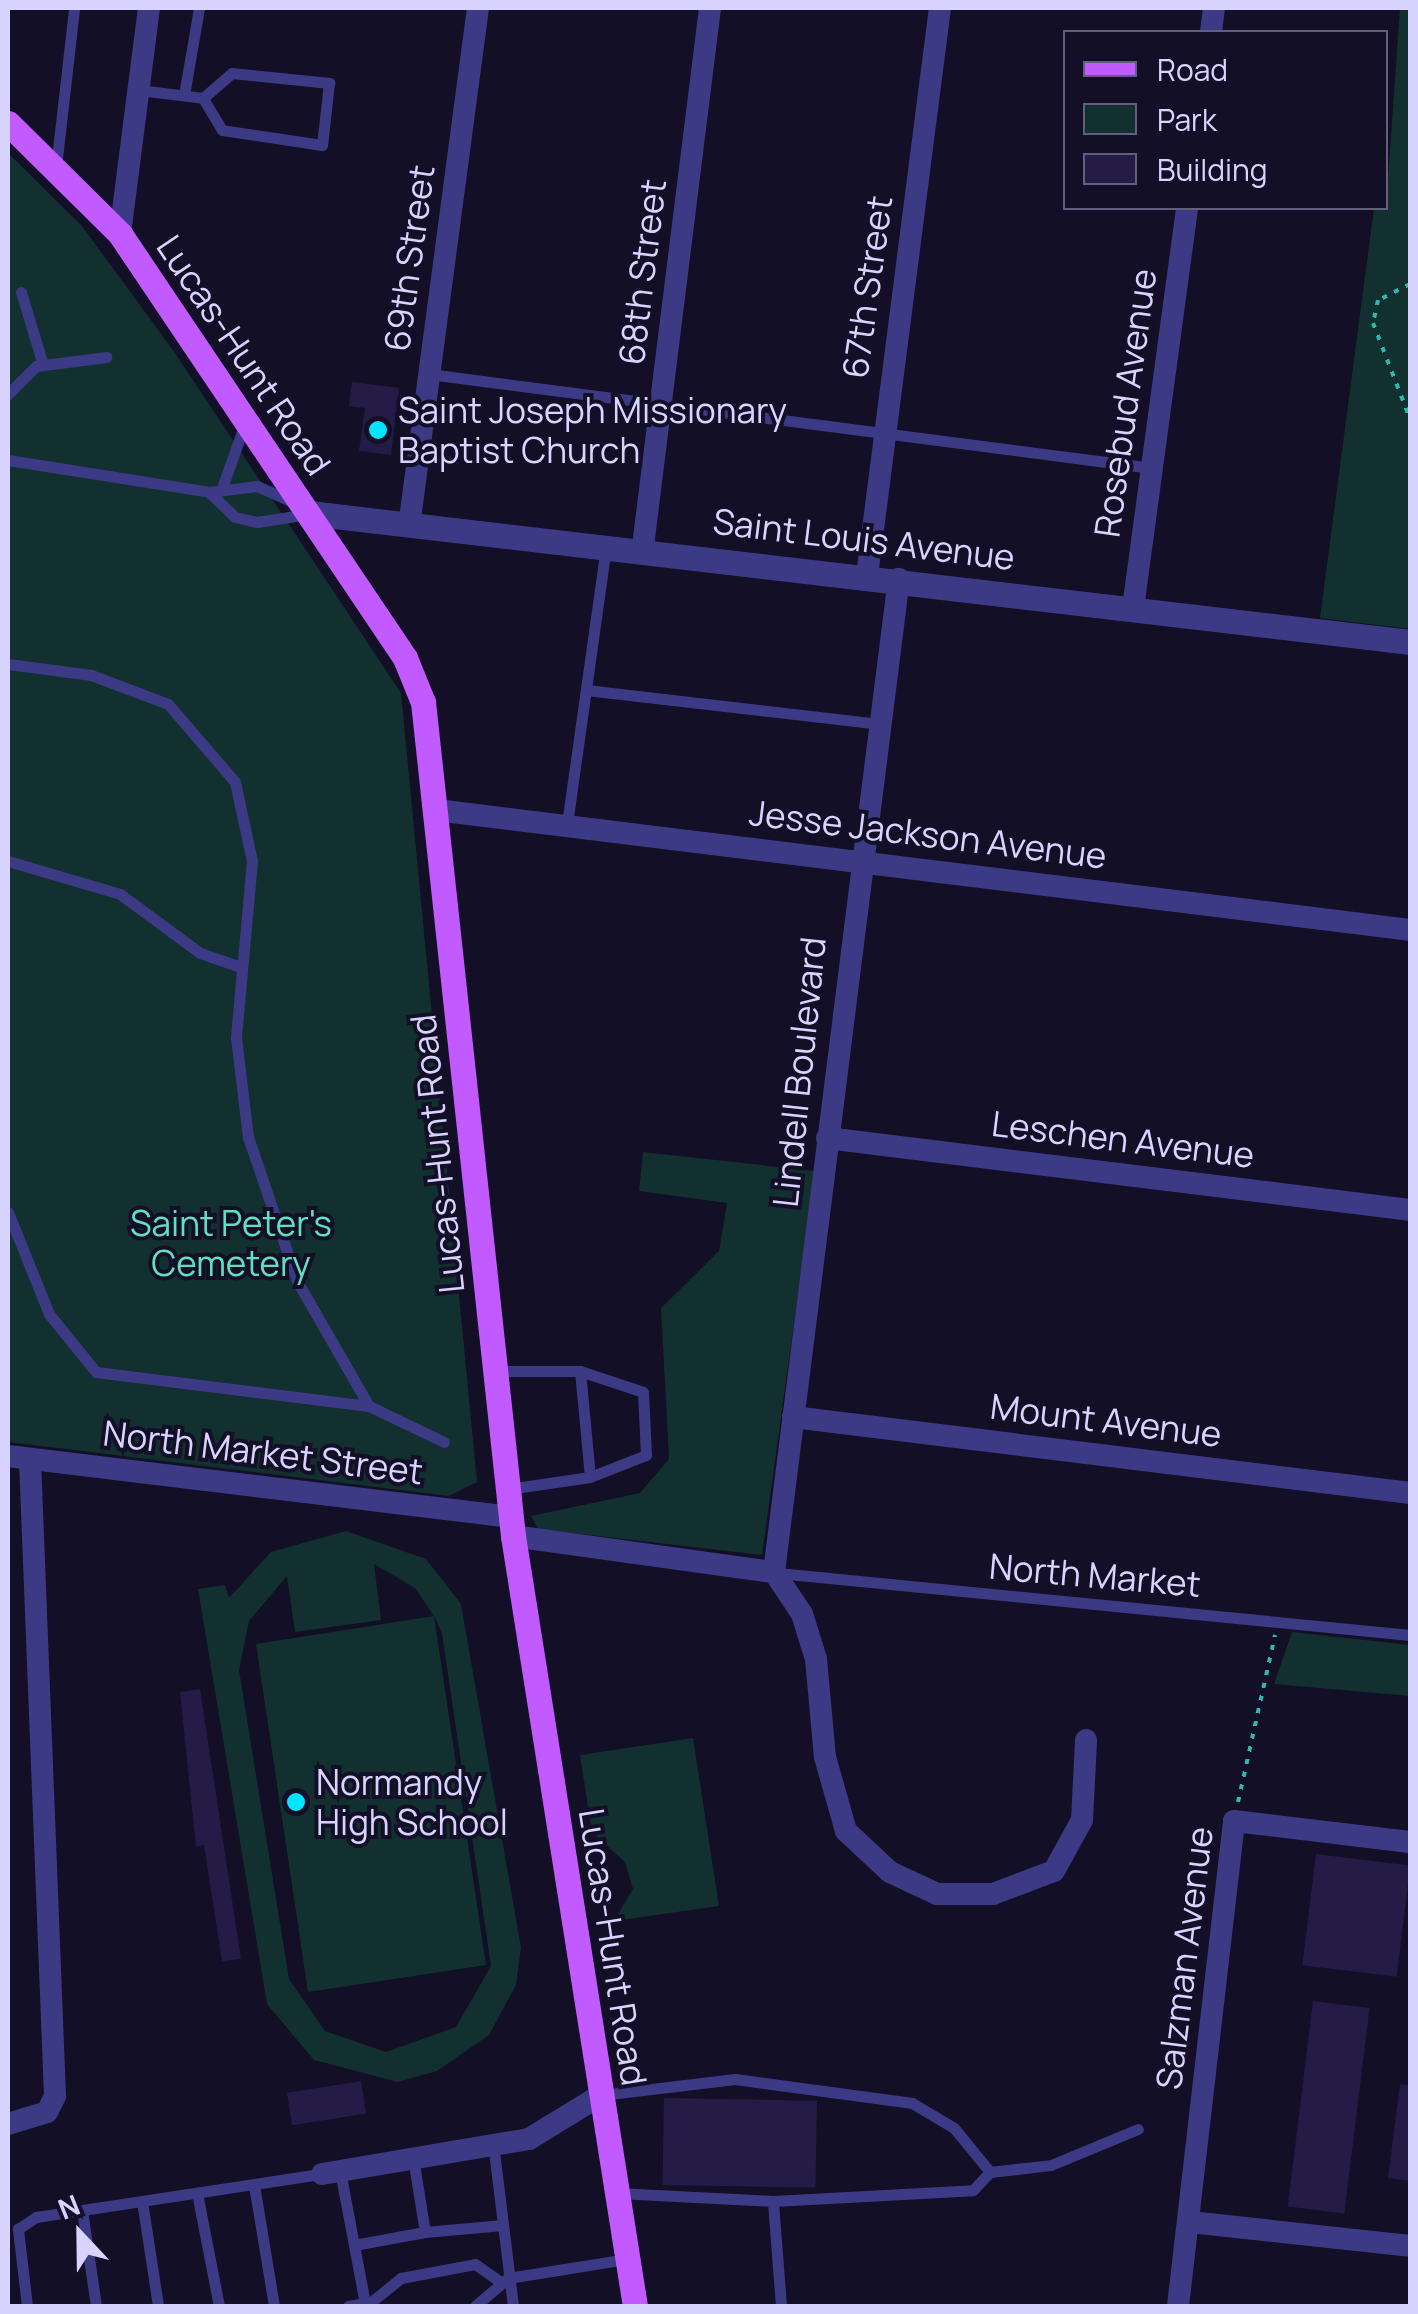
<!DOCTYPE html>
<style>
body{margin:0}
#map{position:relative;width:1418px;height:2314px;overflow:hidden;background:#130f26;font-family:Manrope,sans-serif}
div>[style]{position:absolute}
.green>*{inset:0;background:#12302f}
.building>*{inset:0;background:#241b47;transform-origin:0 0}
.path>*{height:4px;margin-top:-2px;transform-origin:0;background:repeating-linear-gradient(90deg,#2fb8b0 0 5px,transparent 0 13px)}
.service>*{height:11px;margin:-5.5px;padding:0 5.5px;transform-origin:5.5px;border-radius:5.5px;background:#3d3a85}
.minor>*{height:22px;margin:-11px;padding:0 11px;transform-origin:11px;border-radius:11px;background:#3d3a85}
.tertiary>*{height:25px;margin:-12.5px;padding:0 12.5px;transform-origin:12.5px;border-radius:12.5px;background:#3d3a85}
.primary>*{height:25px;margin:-12.5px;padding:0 12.5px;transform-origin:12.5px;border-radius:12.5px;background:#c25bff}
.dots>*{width:28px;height:28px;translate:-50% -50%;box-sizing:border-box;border:5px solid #130f26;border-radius:50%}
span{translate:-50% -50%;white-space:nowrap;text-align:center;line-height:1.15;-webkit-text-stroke:8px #130f26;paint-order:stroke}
.street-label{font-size:35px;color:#d9d4ff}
.poi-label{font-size:35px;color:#d9d4ff}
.left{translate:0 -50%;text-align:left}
.park-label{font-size:35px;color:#5fe0c0}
.frame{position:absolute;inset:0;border:10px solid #d9d4ff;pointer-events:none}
.legend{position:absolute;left:1063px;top:30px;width:325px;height:180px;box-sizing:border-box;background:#130f26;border:2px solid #625e7d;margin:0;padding:12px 18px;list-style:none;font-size:30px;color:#d9d4ff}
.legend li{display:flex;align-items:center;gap:20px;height:50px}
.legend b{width:50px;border:2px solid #625e7d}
.north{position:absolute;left:30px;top:2184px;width:100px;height:100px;-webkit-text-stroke:8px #130f26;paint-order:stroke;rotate:338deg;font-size:28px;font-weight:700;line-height:40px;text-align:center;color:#d9d4ff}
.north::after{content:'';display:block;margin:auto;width:35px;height:45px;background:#d9d4ff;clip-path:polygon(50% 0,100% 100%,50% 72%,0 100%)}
</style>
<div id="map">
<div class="green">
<i style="clip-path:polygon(1400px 8px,1410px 8px,1410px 629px,1320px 618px,1374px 208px,1386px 208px)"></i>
<i style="clip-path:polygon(8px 153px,82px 226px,175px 353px,401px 693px,477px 1482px,449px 1496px,8px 1442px)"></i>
<i style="clip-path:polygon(643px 1152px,815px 1171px,762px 1555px,538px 1529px,531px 1516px,640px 1493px,669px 1459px,661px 1308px,719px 1251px,727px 1203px,639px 1191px)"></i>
<i style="clip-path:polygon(evenodd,346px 1531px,426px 1559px,461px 1604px,521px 1948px,516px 1985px,489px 2035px,437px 2071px,398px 2082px,314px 2060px,267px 2004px,198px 1589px,225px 1585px,229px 1598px,271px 1552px,346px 1531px,374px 1564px,415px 1588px,434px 1616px,256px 1644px,308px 1992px,486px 1965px,434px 1616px,442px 1633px,491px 1966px,456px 2027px,386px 2052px,325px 2031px,289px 1979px,239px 1670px,249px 1621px,287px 1576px,295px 1632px,381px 1620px,374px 1564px)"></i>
<i style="clip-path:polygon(1292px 1632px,1410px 1645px,1410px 1696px,1274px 1684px)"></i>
<i style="clip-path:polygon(693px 1738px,719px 1906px,614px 1921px,633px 1889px,625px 1862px,592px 1832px,580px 1755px)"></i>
</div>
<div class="building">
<i style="clip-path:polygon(352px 382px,399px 388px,391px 455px,359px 451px,365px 408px,349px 406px)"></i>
<i style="clip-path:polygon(200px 1689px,241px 1959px,222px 1961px,204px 1845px,196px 1847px,180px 1692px)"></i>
<i style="left:1316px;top:1854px;width:95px;height:112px;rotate:7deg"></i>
<i style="left:1313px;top:2001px;width:57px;height:207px;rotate:7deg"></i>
<i style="left:361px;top:2081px;width:33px;height:75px;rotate:81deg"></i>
<i style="clip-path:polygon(1400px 2084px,1410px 2085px,1410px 2181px,1388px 2178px)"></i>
<i style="left:664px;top:2098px;width:153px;height:87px;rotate:1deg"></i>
</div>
<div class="path">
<i style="left:1410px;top:284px;width:36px;rotate:153deg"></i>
<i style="left:1378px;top:300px;width:24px;rotate:102deg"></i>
<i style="left:1373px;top:323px;width:103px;rotate:68.9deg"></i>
<i style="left:1238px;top:1802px;width:171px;rotate:-77.5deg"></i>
</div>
<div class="service">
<i style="left:139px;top:90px;width:64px;rotate:7.1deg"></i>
<i style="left:203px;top:98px;width:38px;rotate:-41deg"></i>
<i style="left:232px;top:73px;width:98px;rotate:5.9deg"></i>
<i style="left:329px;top:83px;width:62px;rotate:96.4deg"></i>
<i style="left:322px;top:145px;width:101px;rotate:-171.5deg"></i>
<i style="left:222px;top:130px;width:37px;rotate:-121deg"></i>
<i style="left:184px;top:95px;width:88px;rotate:-80.2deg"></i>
<i style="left:56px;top:167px;width:160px;rotate:-83.5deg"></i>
<i style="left:21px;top:292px;width:76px;rotate:73.2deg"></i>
<i style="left:429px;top:374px;width:729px;rotate:7.41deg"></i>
<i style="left:8px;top:394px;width:40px;rotate:-45deg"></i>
<i style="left:36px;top:366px;width:71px;rotate:-7.3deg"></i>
<i style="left:8px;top:460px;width:204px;rotate:9deg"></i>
<i style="left:209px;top:492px;width:48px;rotate:-7.1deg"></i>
<i style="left:257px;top:486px;width:36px;rotate:24deg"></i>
<i style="left:223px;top:485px;width:63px;rotate:-70.4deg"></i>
<i style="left:209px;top:492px;width:36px;rotate:44deg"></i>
<i style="left:235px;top:517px;width:23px;rotate:13deg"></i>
<i style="left:257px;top:522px;width:52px;rotate:-8.9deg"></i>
<i style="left:8px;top:664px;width:84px;rotate:7.5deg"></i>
<i style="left:91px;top:675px;width:82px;rotate:20.6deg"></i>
<i style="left:168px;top:704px;width:103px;rotate:49.3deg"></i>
<i style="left:235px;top:782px;width:81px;rotate:77.9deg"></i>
<i style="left:252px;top:861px;width:177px;rotate:95.2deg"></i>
<i style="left:236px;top:1037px;width:101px;rotate:83.2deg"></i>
<i style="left:248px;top:1137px;width:152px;rotate:71.2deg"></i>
<i style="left:297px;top:1281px;width:144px;rotate:60.1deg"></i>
<i style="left:586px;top:690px;width:295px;rotate:6.6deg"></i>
<i style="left:567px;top:824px;width:281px;rotate:-82deg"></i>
<i style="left:8px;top:861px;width:117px;rotate:16.4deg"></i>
<i style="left:120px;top:894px;width:99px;rotate:36.4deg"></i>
<i style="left:200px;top:953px;width:43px;rotate:18.9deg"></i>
<i style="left:8px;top:1212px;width:110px;rotate:68.1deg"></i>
<i style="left:49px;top:1314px;width:75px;rotate:51deg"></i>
<i style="left:96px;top:1372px;width:275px;rotate:7.1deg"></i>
<i style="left:369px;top:1406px;width:83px;rotate:25.6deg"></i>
<i style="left:495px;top:1371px;width:85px"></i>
<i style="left:580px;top:1371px;width:106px;rotate:84.6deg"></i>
<i style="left:590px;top:1477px;width:83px;rotate:171.7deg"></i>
<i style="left:580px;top:1371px;width:66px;rotate:18.4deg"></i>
<i style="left:643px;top:1392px;width:63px;rotate:87.3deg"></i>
<i style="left:646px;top:1455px;width:60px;rotate:158.6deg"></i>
<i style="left:778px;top:1573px;width:635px;rotate:5.6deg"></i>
<i style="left:601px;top:2095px;width:135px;rotate:-6.8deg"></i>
<i style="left:735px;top:2079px;width:179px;rotate:7.7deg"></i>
<i style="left:912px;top:2103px;width:49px;rotate:30.8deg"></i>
<i style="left:954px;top:2128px;width:57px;rotate:50.7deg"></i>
<i style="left:990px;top:2172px;width:61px;rotate:-6.5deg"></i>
<i style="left:1051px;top:2165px;width:94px;rotate:-22.5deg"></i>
<i style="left:493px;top:2143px;width:164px;rotate:83deg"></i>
<i style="left:413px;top:2158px;width:75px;rotate:80.8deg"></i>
<i style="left:425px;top:2232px;width:78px;rotate:-5.1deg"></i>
<i style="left:340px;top:2171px;width:134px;rotate:79.3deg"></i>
<i style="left:365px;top:2303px;width:17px;rotate:170deg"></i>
<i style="left:254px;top:2185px;width:123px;rotate:80.6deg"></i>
<i style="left:197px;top:2193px;width:115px;rotate:79deg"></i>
<i style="left:617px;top:2193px;width:156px;rotate:2.9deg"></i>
<i style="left:142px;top:2201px;width:106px;rotate:81.3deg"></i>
<i style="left:82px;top:2210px;width:97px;rotate:81.7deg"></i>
<i style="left:354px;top:2245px;width:72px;rotate:-10.4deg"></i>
<i style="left:27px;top:2306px;width:78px;rotate:-96.7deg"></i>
<i style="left:18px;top:2229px;width:22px;rotate:-34deg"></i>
<i style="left:36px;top:2217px;width:289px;rotate:-8.6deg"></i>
<i style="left:366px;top:2306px;width:45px;rotate:-38.7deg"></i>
<i style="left:401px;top:2278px;width:75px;rotate:-10.7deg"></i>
<i style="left:475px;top:2264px;width:29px;rotate:35deg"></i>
<i style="left:475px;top:2306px;width:43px;rotate:-40.3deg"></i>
<i style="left:508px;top:2278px;width:121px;rotate:-9.1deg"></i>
<i style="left:781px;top:2306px;width:105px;rotate:-94.4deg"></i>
<i style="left:773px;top:2201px;width:200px;rotate:-3.1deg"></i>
<i style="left:973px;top:2190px;width:25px;rotate:-47deg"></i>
</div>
<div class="minor">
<i style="left:1211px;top:32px;width:24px;rotate:-83deg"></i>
<i style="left:120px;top:234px;width:228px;rotate:-82.7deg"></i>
<i style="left:410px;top:519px;width:516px;rotate:-82.42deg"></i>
<i style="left:643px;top:546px;width:542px;rotate:-82.9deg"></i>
<i style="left:867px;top:576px;width:573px;rotate:-82.68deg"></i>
<i style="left:1133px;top:608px;width:404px;rotate:-82.3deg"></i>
<i style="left:436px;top:810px;width:981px;rotate:7.02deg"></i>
<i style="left:827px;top:1138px;width:587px;rotate:7.04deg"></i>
<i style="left:793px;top:1417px;width:622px;rotate:7.02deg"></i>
<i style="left:8px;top:1456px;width:507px;rotate:6.91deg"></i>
<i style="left:513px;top:1536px;width:263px;rotate:7.9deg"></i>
<i style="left:774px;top:1572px;width:1001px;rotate:-82.83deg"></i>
<i style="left:774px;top:1572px;width:50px;rotate:56.3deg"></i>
<i style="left:802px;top:1614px;width:47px;rotate:72.7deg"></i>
<i style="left:816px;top:1659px;width:98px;rotate:84.8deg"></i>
<i style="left:825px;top:1757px;width:77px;rotate:74.2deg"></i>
<i style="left:846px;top:1831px;width:60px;rotate:43deg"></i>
<i style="left:890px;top:1872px;width:52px;rotate:25.1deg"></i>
<i style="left:937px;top:1894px;width:56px"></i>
<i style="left:993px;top:1894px;width:65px;rotate:-20.7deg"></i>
<i style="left:1054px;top:1871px;width:58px;rotate:-61.2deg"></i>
<i style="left:1082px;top:1820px;width:80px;rotate:-87.1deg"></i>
<i style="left:8px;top:2124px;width:41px;rotate:-17.1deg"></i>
<i style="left:47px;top:2112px;width:18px;rotate:-63deg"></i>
<i style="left:55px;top:2096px;width:637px;rotate:-92.25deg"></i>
<i style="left:322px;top:2174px;width:210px;rotate:-9.6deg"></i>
<i style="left:529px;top:2139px;width:84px;rotate:-31.4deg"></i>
<i style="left:1190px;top:2222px;width:221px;rotate:6.2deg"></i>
<i style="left:1178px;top:2306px;width:488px;rotate:-83.4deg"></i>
<i style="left:1234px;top:1821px;width:177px;rotate:6.8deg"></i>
</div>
<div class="tertiary">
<i style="left:309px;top:513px;width:1109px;rotate:6.68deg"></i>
</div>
<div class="primary">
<i style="left:8px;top:123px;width:158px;rotate:44.7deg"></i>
<i style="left:120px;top:234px;width:511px;rotate:56.09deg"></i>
<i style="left:405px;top:658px;width:48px;rotate:67.8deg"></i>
<i style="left:423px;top:702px;width:839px;rotate:83.84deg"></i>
<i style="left:513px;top:1536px;width:780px;rotate:81deg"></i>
</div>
<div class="dots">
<i style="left:378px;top:430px;background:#00e5ff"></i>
<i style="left:296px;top:1802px;background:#00e5ff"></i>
</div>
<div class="street-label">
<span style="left:409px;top:258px;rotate:-82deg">69th Street</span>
<span style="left:642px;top:272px;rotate:-83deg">68th Street</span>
<span style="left:867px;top:287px;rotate:-82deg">67th Street</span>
<span style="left:244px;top:355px;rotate:56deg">Lucas-Hunt Road</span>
<span style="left:1125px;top:403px;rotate:-82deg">Rosebud Avenue</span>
<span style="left:864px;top:539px;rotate:7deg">Saint Louis Avenue</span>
<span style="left:928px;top:834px;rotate:7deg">Jesse Jackson Avenue</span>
<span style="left:799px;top:1072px;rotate:-84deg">Lindell Boulevard</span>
<span style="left:1123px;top:1139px;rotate:7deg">Leschen Avenue</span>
<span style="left:437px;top:1154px;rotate:-96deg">Lucas-Hunt Road</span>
<span style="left:1106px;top:1420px;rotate:7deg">Mount Avenue</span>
<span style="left:263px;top:1452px;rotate:7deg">North Market Street</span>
<span style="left:1095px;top:1575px;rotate:5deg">North Market</span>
<span style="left:613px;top:1947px;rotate:81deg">Lucas-Hunt Road</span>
<span style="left:1184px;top:1958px;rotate:-83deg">Salzman Avenue</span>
</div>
<div class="poi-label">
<span class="left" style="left:398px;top:430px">Saint Joseph Missionary<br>Baptist Church</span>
<span class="left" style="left:316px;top:1802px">Normandy<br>High School</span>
</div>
<div class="park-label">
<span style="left:231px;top:1243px">Saint Peter's<br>Cemetery</span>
</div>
<div class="frame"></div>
<ul class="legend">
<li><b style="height:12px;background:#c25bff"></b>Road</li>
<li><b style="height:28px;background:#12302f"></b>Park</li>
<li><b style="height:28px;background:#241b47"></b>Building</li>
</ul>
<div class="north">N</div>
</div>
